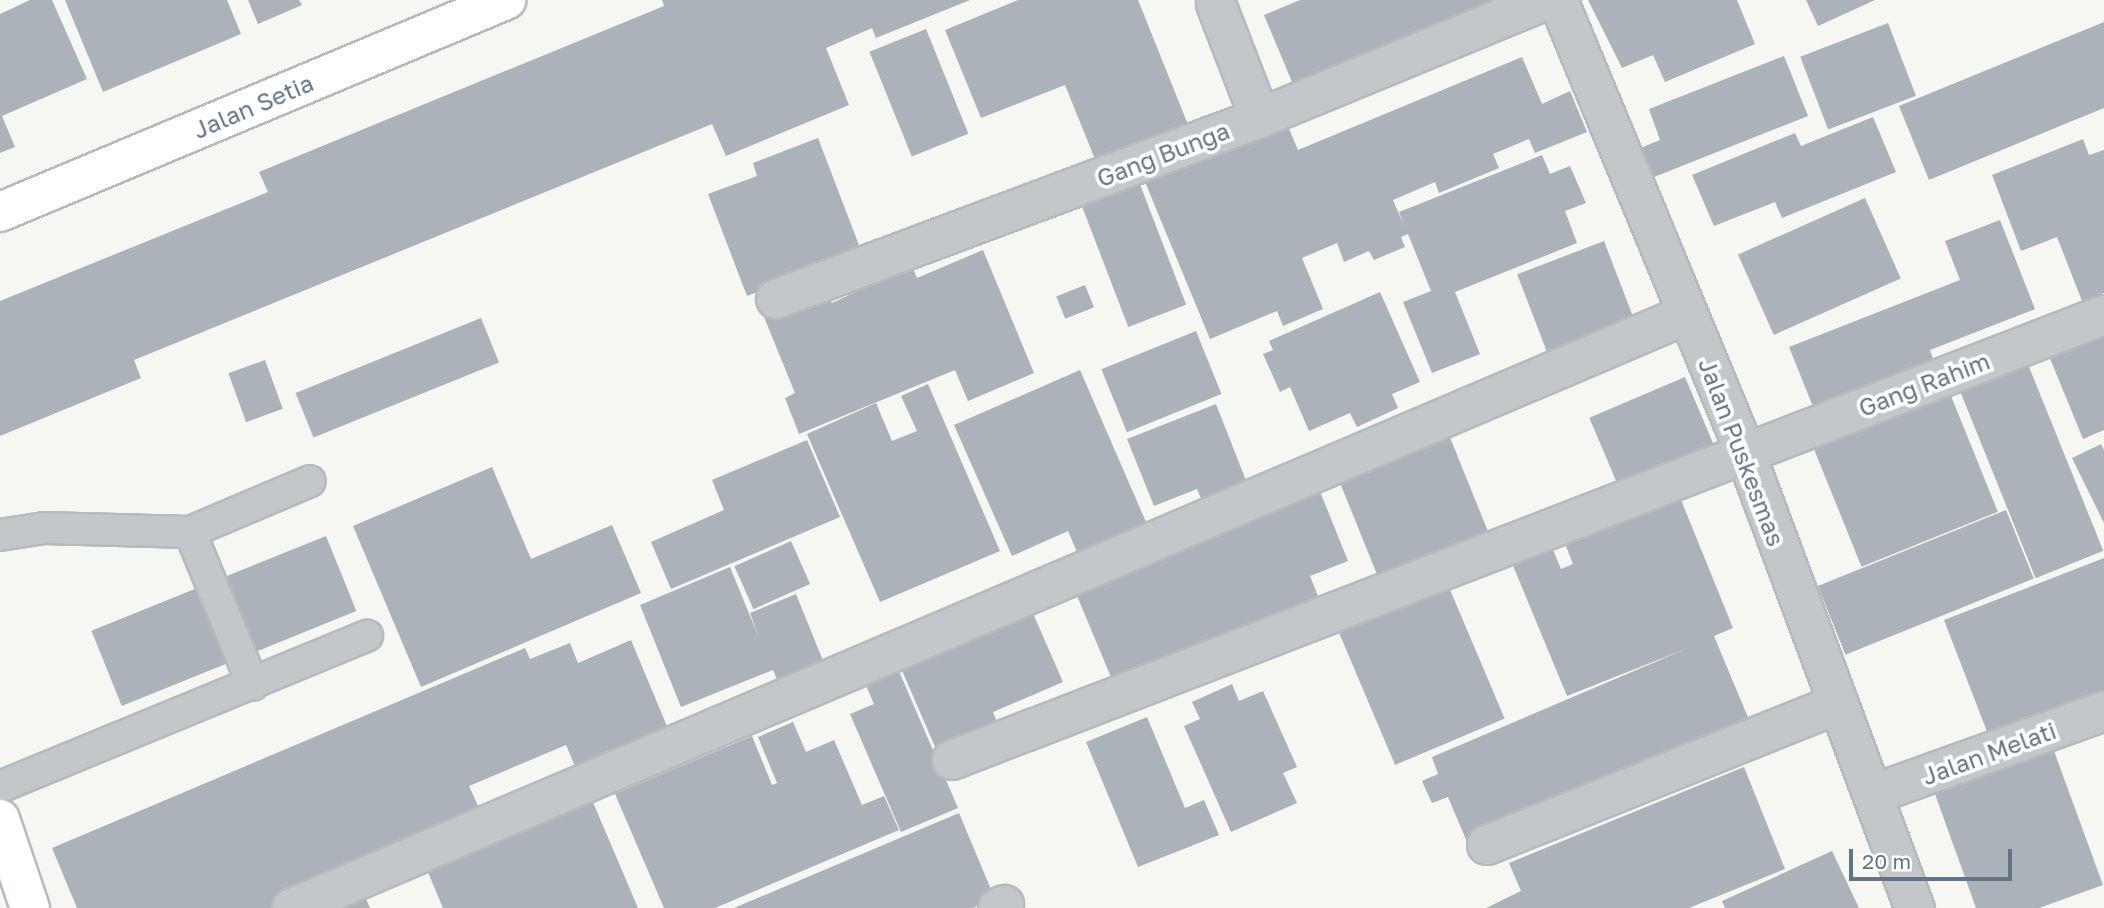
<!DOCTYPE html>
<style>
body{margin:0}
#map{position:relative;width:2104px;height:908px;overflow:hidden;background:#f6f6f2;font-family:"Golos Text",sans-serif}
div>[style]{position:absolute}
.building>*{inset:0;background:#abb2b9;transform-origin:0 0}
.roads{filter:drop-shadow(2px 0 #b5babf) drop-shadow(-2px 0 #b5babf) drop-shadow(0 2px #b5babf) drop-shadow(0 -2px #b5babf)}
.lane>*{height:30px;margin:-15px;padding:0 15px;transform-origin:15px;border-radius:15px;background:#c3c7ca}
.street>*{height:38px;margin:-19px;padding:0 19px;transform-origin:19px;border-radius:19px;background:#c3c7ca}
.secondary>*{height:38px;margin:-19px;padding:0 19px;transform-origin:19px;border-radius:19px;background:#fff}
.primary>*{height:38px;margin:-19px;padding:0 19px;transform-origin:19px;border-radius:19px;background:#fff}
span{translate:-50% -50%;white-space:nowrap;text-align:center;line-height:1.15;-webkit-text-stroke:7px #fff;paint-order:stroke}
.street-label{font-size:24px;color:#647484}
.scale{position:absolute;left:1849px;top:849px;width:163px;height:32px;box-sizing:border-box;border:4px solid #647484;border-top:0;padding-left:9px;font-size:21px;line-height:24px;white-space:nowrap;color:#647484;-webkit-text-stroke:5px #fff;paint-order:stroke}
</style>
<div id="map">
<div class="building">
<i style="clip-path:polygon(30px 0,52px 0,87px 79px,2px 116px,15px 147px,0 153px,0 14px)"></i>
<i style="clip-path:polygon(65px 0,227px 0,241px 34px,103px 92px)"></i>
<i style="clip-path:polygon(248px 0,299px 0,302px 5px,258px 24px)"></i>
<i style="clip-path:polygon(662px 0,970px 0,876px 38px,872px 28px,826px 48px,849px 105px,726px 156px,712px 124px,134px 360px,141px 378px,0 436px,0 301px,268px 192px,259px 172px,664px 6px)"></i>
<i style="clip-path:polygon(1018px 0,1138px 0,1193px 137px,1101px 174px,1065px 85px,981px 118px,945px 30px)"></i>
<i style="clip-path:polygon(1300px 0,1503px 0,1297px 94px,1264px 15px)"></i>
<i style="clip-path:polygon(1588px 0,1737px 0,1755px 44px,1665px 82px,1653px 55px,1622px 68px)"></i>
<i style="clip-path:polygon(1806px 0,1875px 0,1818px 26px)"></i>
<i style="clip-path:polygon(2104px 22px,2104px 108px,1929px 180px,1899px 106px)"></i>
<i style="left:1888px;top:23px;width:78px;height:94px;rotate:69deg"></i>
<i style="left:926px;top:29px;width:113px;height:61px;rotate:68deg"></i>
<i style="clip-path:polygon(1784px 56px,1808px 116px,1644px 181px,1633px 151px,1660px 140px,1649px 109px)"></i>
<i style="clip-path:polygon(1522px 57px,1542px 104px,1570px 91px,1587px 132px,1535px 153px,1529px 139px,1493px 154px,1499px 168px,1439px 193px,1435px 182px,1393px 200px,1405px 228px,1399px 212px,1542px 155px,1550px 174px,1570px 166px,1586px 203px,1565px 211px,1577px 243px,1455px 292px,1480px 354px,1432px 373px,1403px 302px,1431px 291px,1408px 234px,1401px 237px,1405px 247px,1374px 260px,1369px 251px,1344px 262px,1337px 243px,1302px 258px,1323px 309px,1283px 326px,1277px 311px,1210px 339px,1145px 182px,1287px 124px,1298px 150px)"></i>
<i style="clip-path:polygon(1873px 117px,1896px 172px,1782px 218px,1775px 202px,1714px 226px,1692px 175px,1795px 133px,1801px 146px)"></i>
<i style="clip-path:polygon(818px 138px,862px 253px,747px 296px,708px 194px,757px 176px,753px 163px)"></i>
<i style="clip-path:polygon(2083px 139px,2089px 155px,2104px 150px,2104px 293px,2082px 301px,2057px 237px,2021px 251px,1992px 175px)"></i>
<i style="left:1136px;top:174px;width:140px;height:62px;rotate:69deg"></i>
<i style="left:1865px;top:198px;width:88px;height:139px;rotate:66deg"></i>
<i style="clip-path:polygon(2000px 220px,2035px 309px,1930px 350px,1938px 372px,1818px 419px,1789px 347px,1960px 280px,1945px 241px)"></i>
<i style="left:1604px;top:241px;width:93px;height:93px;rotate:69deg"></i>
<i style="clip-path:polygon(983px 250px,1034px 373px,968px 401px,955px 370px,799px 434px,785px 398px,795px 393px,764px 317px,826px 291px,832px 303px,862px 289px,858px 280px,909px 259px,917px 278px)"></i>
<i style="left:1085px;top:285px;width:24px;height:31px;rotate:68deg"></i>
<i style="clip-path:polygon(1380px 292px,1420px 382px,1392px 394px,1398px 408px,1357px 427px,1350px 413px,1309px 431px,1290px 387px,1280px 392px,1263px 354px,1273px 350px,1269px 341px)"></i>
<i style="left:481px;top:318px;width:48px;height:200px;rotate:68deg"></i>
<i style="left:1196px;top:331px;width:68px;height:102px;rotate:68deg"></i>
<i style="clip-path:polygon(2104px 334px,2104px 430px,2083px 439px,2049px 356px)"></i>
<i style="left:2025px;top:357px;width:209px;height:73px;rotate:68deg"></i>
<i style="left:265px;top:360px;width:52px;height:39px;rotate:70deg"></i>
<i style="clip-path:polygon(1080px 370px,1146px 522px,1077px 552px,1068px 531px,1012px 556px,954px 425px)"></i>
<i style="left:1685px;top:377px;width:76px;height:104px;rotate:67deg"></i>
<i style="left:1945px;top:381px;width:141px;height:147px;rotate:68deg"></i>
<i style="clip-path:polygon(928px 384px,1000px 551px,880px 602px,807px 434px,876px 403px,892px 441px,917px 431px,901px 396px)"></i>
<i style="clip-path:polygon(1216px 404px,1247px 483px,1202px 501px,1197px 489px,1154px 506px,1127px 439px)"></i>
<i style="left:1447px;top:430px;width:111px;height:119px;rotate:68deg"></i>
<i style="clip-path:polygon(807px 440px,840px 517px,671px 589px,651px 542px,724px 510px,712px 480px)"></i>
<i style="clip-path:polygon(2101px 444px,2104px 450px,2104px 523px,2072px 458px)"></i>
<i style="clip-path:polygon(492px 467px,531px 559px,612px 525px,641px 593px,421px 687px,353px 526px)"></i>
<i style="clip-path:polygon(1317px 484px,1348px 561px,1310px 576px,1322px 606px,1116px 689px,1072px 584px)"></i>
<i style="clip-path:polygon(1677px 490px,1733px 628px,1714px 636px,1752px 727px,1467px 842px,1448px 797px,1432px 803px,1422px 781px,1438px 774px,1432px 757px,1688px 648px,1567px 696px,1509px 556px,1549px 540px,1561px 569px,1573px 564px,1562px 536px)"></i>
<i style="left:2006px;top:510px;width:74px;height:203px;rotate:68deg"></i>
<i style="left:326px;top:536px;width:81px;height:253px;rotate:68deg"></i>
<i style="left:791px;top:541px;width:47px;height:62px;rotate:66deg"></i>
<i style="clip-path:polygon(2104px 558px,2104px 698px,1991px 742px,1944px 620px)"></i>
<i style="clip-path:polygon(730px 567px,759px 638px,750px 613px,796px 594px,826px 668px,780px 686px,773px 670px,681px 707px,640px 605px)"></i>
<i style="left:1448px;top:585px;width:145px;height:119px;rotate:67deg"></i>
<i style="clip-path:polygon(1028px 602px,1063px 682px,993px 712px,1003px 737px,942px 763px,897px 659px)"></i>
<i style="clip-path:polygon(631px 640px,669px 731px,580px 778px,566px 745px,469px 786px,479px 808px,270px 908px,77px 908px,52px 848px,525px 648px,530px 659px,570px 643px,578px 663px)"></i>
<i style="clip-path:polygon(892px 655px,958px 808px,901px 832px,850px 714px,874px 704px,859px 669px)"></i>
<i style="clip-path:polygon(1232px 684px,1239px 701px,1263px 691px,1297px 767px,1283px 773px,1297px 803px,1231px 832px,1184px 726px,1200px 719px,1192px 702px)"></i>
<i style="clip-path:polygon(1147px 717px,1185px 808px,1204px 800px,1219px 835px,1138px 867px,1086px 742px)"></i>
<i style="clip-path:polygon(793px 722px,806px 752px,834px 740px,862px 805px,884px 796px,899px 830px,715px 908px,664px 908px,615px 794px,752px 736px,772px 785px,777px 783px,758px 737px)"></i>
<i style="clip-path:polygon(2054px 751px,2103px 885px,2039px 908px,1976px 908px,1935px 794px)"></i>
<i style="clip-path:polygon(1744px 767px,1785px 869px,1689px 908px,1486px 908px,1521px 891px,1509px 863px)"></i>
<i style="clip-path:polygon(592px 800px,638px 908px,443px 908px,427px 870px)"></i>
<i style="clip-path:polygon(959px 813px,995px 899px,973px 908px,734px 908px)"></i>
<i style="clip-path:polygon(1832px 851px,1859px 908px,1725px 908px,1722px 901px)"></i>
<i style="clip-path:polygon(363px 892px,370px 908px,326px 908px)"></i>
</div>
<div class="roads">
<div class="lane">
<i style="left:190px;top:532px;width:165px;rotate:67.6deg"></i>
<i style="left:0;top:535px;width:45px;rotate:-9deg"></i>
<i style="left:44px;top:528px;width:146px;rotate:1.6deg"></i>
<i style="left:190px;top:532px;width:130px;rotate:-23deg"></i>
<i style="left:0;top:787px;width:397px;rotate:-22.4deg"></i>
</div>
<div class="street">
<i style="left:1558px;top:0;width:489px;rotate:67.5deg"></i>
<i style="left:1745px;top:452px;width:487px;rotate:69.6deg"></i>
<i style="left:1216px;top:4px;width:122px;rotate:68.9deg"></i>
<i style="left:776px;top:299px;width:517px;rotate:-20.5deg"></i>
<i style="left:1260px;top:118px;width:310px;rotate:-22.4deg"></i>
<i style="left:952px;top:760px;width:1235px;rotate:-21.12deg"></i>
<i style="left:1874px;top:794px;width:245px;rotate:-19.8deg"></i>
<i style="left:1487px;top:845px;width:376px;rotate:-21.9deg"></i>
<i style="left:292px;top:908px;width:1517px;rotate:-23.05deg"></i>
<i style="left:998px;top:908px;width:7px;rotate:-27deg"></i>
</div>
<div class="secondary">
<i style="left:0;top:212px;width:549px;rotate:-22.73deg"></i>
</div>
<div class="primary">
<i style="left:0;top:819px;width:94px;rotate:71.4deg"></i>
</div>
</div>
<div class="street-label">
<span style="left:253px;top:106px;rotate:-23deg">Jalan Setia</span>
<span style="left:1163px;top:154px;rotate:-21deg">Gang Bunga</span>
<span style="left:1924px;top:384px;rotate:-21deg">Gang Rahim</span>
<span style="left:1742px;top:452px;rotate:69deg">Jalan Puskesmas</span>
<span style="left:1989px;top:753px;rotate:-20deg">Jalan Melati</span>
</div>
<div class="scale">20 m</div>
</div>
